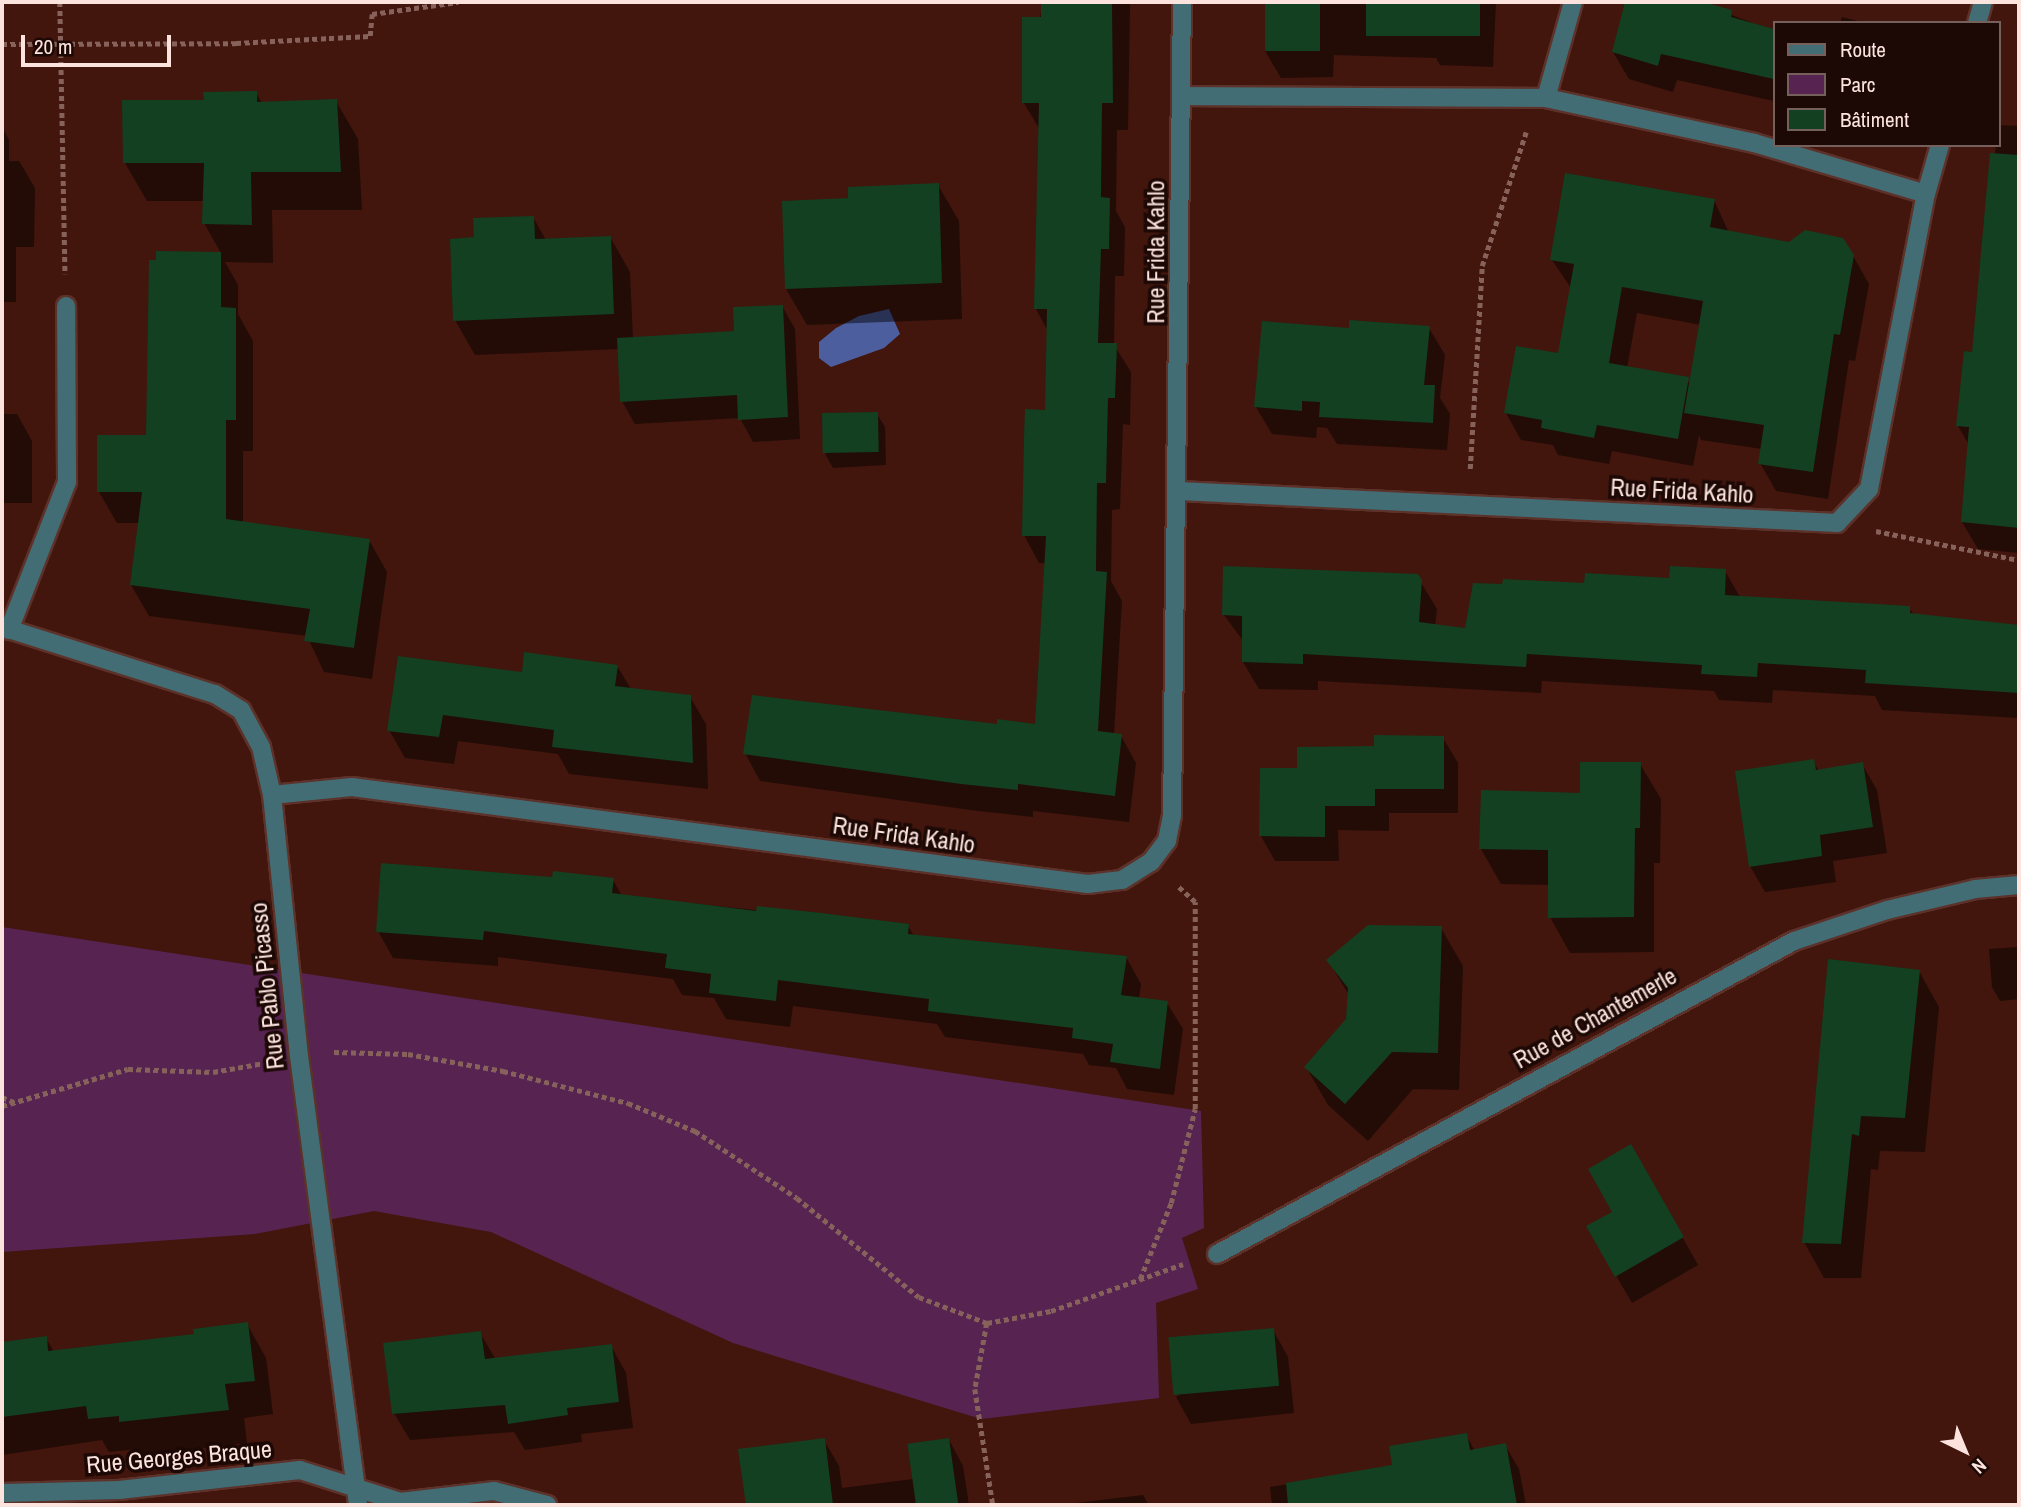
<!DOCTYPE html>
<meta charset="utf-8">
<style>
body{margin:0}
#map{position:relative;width:2021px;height:1507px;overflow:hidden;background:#42150d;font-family:"Archivo Narrow",sans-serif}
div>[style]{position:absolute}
.green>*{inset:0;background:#572452}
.water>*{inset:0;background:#4d5e9f}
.shadow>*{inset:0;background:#0007}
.building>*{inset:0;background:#124021;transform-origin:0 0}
.path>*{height:4.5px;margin-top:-2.25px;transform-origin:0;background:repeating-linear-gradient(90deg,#87625b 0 5px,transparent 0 8.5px)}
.roads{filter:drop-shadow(2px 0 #5c322a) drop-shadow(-2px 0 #5c322a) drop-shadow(0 2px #5c322a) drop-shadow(0 -2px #5c322a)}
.street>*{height:18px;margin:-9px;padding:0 9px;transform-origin:9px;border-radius:9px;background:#436d75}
span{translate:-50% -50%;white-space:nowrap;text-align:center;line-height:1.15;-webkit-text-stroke:7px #1c0805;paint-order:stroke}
.street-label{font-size:24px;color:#fce3de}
.frame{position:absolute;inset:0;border:4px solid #fce3de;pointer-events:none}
.legend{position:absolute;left:1773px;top:21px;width:228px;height:126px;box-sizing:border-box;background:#1c0805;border:2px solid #76605c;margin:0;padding:9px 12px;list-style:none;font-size:21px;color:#fce3de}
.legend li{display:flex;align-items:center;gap:14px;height:35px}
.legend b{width:35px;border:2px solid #76605c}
.north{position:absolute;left:1930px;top:1416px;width:70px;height:70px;-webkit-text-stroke:5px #1c0805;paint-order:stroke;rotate:137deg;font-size:19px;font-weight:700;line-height:28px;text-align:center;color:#fce3de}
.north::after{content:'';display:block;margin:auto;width:24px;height:32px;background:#fce3de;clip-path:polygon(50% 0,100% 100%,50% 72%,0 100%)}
.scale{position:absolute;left:21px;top:35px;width:150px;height:32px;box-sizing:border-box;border:4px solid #fce3de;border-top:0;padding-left:9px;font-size:21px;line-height:24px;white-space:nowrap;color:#fce3de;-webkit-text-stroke:5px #1c0805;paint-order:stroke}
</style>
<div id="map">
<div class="green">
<i style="clip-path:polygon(2px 927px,1201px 1111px,1204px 1228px,1182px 1238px,1198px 1289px,1156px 1303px,1159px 1398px,981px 1419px,733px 1343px,491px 1232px,374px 1211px,255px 1234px,2px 1252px)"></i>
</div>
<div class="water">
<i style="clip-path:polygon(889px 309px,900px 334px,884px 348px,831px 367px,819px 358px,819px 342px,836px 328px,859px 316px)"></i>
</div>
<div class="shadow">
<i style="clip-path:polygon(1043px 2px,1130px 2px,1128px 130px,1117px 130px,1116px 211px,1125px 227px,1124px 276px,1115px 276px,1114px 345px,1131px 372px,1130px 425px,1123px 424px,1120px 509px,1112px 510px,1111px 581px,1122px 601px,1114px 735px,1121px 736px,1136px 763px,1129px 822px,1033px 811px,1033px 817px,978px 811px,760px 781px,745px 753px,1036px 726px,1047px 563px,1039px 563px,1024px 535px,1047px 411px,1048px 331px,1036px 309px,1040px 130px,1024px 103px)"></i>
<i style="clip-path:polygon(1267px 2px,1496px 2px,1493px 67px,1440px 65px,1436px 58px,1334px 55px,1333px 77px,1281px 78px,1265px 51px)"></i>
<i style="clip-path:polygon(1627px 2px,1697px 2px,1774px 31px,1774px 101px,1677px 80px,1673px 92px,1629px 79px,1613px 52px)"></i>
<i style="clip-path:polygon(1842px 17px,1865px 23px,1840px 23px)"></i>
<i style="clip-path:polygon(256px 93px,262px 103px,336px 101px,358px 139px,362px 210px,272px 210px,273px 263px,225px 262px,238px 285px,238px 314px,253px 341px,253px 451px,243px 451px,243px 523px,369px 540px,387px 572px,372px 679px,324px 672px,307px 636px,149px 616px,131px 585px,139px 523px,117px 523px,99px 492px,99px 437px,148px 436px,158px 253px,221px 253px,204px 223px,205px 201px,147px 201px,125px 163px,206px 102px)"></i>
<i style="clip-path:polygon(1998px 125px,2019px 126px,2019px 553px,1978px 549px,1962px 522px,1969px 445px,1958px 426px,1974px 354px)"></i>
<i style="clip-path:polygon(2px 127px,9px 140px,9px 161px,19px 161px,35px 188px,34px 247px,16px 247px,16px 302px,2px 302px)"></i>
<i style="clip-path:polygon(938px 185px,959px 221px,962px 319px,807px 325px,786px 289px,850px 200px)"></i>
<i style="clip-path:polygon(evenodd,1714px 200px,1729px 233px,1853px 256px,1869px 284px,1855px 361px,1849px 360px,1828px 499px,1776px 491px,1760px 463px,1762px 449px,1701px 440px,1699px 435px,1693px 466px,1612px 451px,1609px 464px,1558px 455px,1553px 445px,1521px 440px,1506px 413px,1559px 355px,1571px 288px,1552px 260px,1714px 200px,1637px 313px,1701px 325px,1691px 383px,1627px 368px,1637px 313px)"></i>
<i style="clip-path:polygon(533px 217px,546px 240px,610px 237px,630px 272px,633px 339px,736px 333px,782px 306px,795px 329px,800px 439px,753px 442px,740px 418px,635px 424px,622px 401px,619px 349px,475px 355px,455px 320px,476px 239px)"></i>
<i style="clip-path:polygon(1429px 328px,1445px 355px,1440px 398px,1450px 414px,1447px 450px,1337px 444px,1327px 428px,1317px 427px,1316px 438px,1272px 434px,1256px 407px,1350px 330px)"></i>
<i style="clip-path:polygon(2px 414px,17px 414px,32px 441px,32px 503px,2px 503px)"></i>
<i style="clip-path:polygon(877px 414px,885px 427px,886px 465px,833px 468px,825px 454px)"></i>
<i style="clip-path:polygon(1725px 571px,1740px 597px,1909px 608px,1914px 615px,2019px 627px,2019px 718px,1882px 710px,1875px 696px,1773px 690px,1772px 703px,1719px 700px,1714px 691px,1542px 681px,1541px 693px,1318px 681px,1318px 690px,1259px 689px,1243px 662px,1244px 642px,1224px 615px,1417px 576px,1437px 609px,1435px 626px,1466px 630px,1586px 584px,1671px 580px)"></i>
<i style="clip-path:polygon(617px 666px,631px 689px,690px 697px,706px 724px,708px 789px,569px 774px,558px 754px,458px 741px,454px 764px,405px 758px,389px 730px,523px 674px)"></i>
<i style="clip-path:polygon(1443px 738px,1458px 763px,1458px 813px,1389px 813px,1389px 831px,1338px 830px,1339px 861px,1275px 861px,1261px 836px,1299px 769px,1376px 748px)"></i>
<i style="clip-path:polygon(1813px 761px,1819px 771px,1862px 764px,1877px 790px,1887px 853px,1833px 861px,1836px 882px,1765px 892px,1750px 866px)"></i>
<i style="clip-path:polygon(1640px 764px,1661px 799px,1660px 863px,1654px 863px,1654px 952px,1570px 953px,1550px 917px,1550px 885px,1501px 884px,1481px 849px)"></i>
<i style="clip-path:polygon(554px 879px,613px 880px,622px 896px,908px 926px,914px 936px,1126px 957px,1141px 984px,1139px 999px,1167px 1003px,1183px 1029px,1174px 1095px,1127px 1089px,1116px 1068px,1089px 1065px,1083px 1054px,945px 1037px,937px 1024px,793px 1006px,790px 1027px,726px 1019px,714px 998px,682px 995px,673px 979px,498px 957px,498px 966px,393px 958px,378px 931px)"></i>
<i style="clip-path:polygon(1441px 928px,1463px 966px,1459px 1090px,1413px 1089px,1368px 1141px,1328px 1105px,1306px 1067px,1348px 1019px,1350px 997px,1328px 960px)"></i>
<i style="clip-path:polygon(2019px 947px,2019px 999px,2000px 1001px,1992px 987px,1989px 949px)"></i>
<i style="clip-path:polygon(1919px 971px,1939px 1007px,1925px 1152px,1880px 1151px,1878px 1170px,1871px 1169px,1861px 1278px,1824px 1278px,1804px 1242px)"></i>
<i style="clip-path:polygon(1631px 1146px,1698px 1265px,1632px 1303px,1588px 1227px,1615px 1212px)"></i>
<i style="clip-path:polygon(247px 1324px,266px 1358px,273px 1414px,244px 1418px,247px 1443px,141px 1455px,137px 1449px,109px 1452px,102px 1440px,2px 1455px,2px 1344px,46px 1338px,54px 1352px,196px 1336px)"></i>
<i style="clip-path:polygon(1273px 1330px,1288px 1357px,1294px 1413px,1191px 1424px,1176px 1397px)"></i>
<i style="clip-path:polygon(480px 1333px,496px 1360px,611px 1346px,626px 1373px,633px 1428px,581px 1434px,582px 1442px,525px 1450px,514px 1432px,410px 1440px,394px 1413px)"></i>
<i style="clip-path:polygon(1466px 1435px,1475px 1451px,1505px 1445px,1519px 1469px,1526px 1505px,1272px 1505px,1270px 1487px,1394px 1467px)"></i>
<i style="clip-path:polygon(824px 1440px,839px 1466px,842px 1488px,913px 1479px,949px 1440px,963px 1466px,969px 1505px,748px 1505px,740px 1451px)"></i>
<i style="clip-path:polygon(1143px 1495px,1149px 1505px,1067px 1505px,1067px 1504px)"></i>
</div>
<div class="building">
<i style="clip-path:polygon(1041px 2px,1112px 2px,1113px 103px,1102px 103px,1101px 197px,1110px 198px,1109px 249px,1101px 249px,1098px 343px,1117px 343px,1115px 398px,1108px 398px,1106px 483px,1097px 483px,1096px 571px,1107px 572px,1098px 731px,1122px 734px,1115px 796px,1018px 784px,1018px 790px,961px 784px,743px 754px,752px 695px,997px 724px,997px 719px,1035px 724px,1046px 536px,1022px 536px,1024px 438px,1025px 409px,1045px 410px,1047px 309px,1034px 309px,1039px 103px,1022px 103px,1022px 17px,1041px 17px)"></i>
<i style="left:1265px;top:2px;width:55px;height:49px"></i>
<i style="left:1366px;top:2px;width:114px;height:34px"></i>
<i style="clip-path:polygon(1625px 2px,1703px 2px,1732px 10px,1731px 17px,1774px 29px,1774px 79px,1661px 54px,1658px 66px,1612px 52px)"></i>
<i style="clip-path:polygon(257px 91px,257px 102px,337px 99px,341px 172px,251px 172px,252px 225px,202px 224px,204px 163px,123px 163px,122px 100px,204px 100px,203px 92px)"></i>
<i style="clip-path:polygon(1990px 153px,2019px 155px,2019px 528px,1961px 522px,1969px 427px,1956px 426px,1964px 351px,1972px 352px)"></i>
<i style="clip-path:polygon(1565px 173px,1715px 199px,1710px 227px,1789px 242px,1805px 230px,1843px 238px,1854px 255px,1840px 335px,1834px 334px,1813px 472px,1758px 464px,1764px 425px,1684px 413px,1703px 301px,1622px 287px,1609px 363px,1689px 377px,1678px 439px,1597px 425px,1594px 438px,1541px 428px,1542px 420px,1504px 413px,1516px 346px,1558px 353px,1574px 264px,1550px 260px)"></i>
<i style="clip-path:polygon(939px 183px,942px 283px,785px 289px,782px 201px,848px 198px,848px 187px)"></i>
<i style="clip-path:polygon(534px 216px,535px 239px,611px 236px,614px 314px,453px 321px,450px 239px,474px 237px,473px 218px)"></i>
<i style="clip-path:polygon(156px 251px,221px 252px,221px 307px,236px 308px,236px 420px,226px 420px,226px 519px,370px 539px,354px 648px,304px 641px,310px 609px,130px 585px,142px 492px,97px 492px,97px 435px,146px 435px,149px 260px,156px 260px)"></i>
<i style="clip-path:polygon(783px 305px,788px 417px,738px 420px,737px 395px,620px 402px,617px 338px,734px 331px,733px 307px)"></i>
<i style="clip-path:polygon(1349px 320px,1430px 326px,1424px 385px,1435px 385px,1433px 423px,1319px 417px,1320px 402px,1302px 401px,1302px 411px,1254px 407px,1262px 321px,1349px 328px)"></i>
<i style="left:878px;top:412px;width:40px;height:56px;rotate:89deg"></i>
<i style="clip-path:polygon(1223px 566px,1418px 574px,1422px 580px,1419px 622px,1465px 628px,1473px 583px,1502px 584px,1503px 579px,1584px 583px,1585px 573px,1669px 578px,1670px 566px,1726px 569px,1725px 595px,1910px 606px,1910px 613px,2019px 625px,2019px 693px,1865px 683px,1866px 670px,1758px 663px,1757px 677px,1701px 674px,1702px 665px,1527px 654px,1526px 667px,1303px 654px,1303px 664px,1242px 662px,1242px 616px,1222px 615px)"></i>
<i style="clip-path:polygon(524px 652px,618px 665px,615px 686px,691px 695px,693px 763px,552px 747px,554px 730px,443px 715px,439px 737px,387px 731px,398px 656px,522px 672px)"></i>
<i style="clip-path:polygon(1374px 735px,1444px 736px,1444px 789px,1375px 789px,1375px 806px,1325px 806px,1325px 837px,1259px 836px,1260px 768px,1297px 768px,1297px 747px,1374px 746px)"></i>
<i style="clip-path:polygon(1814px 759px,1816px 770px,1863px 762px,1873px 827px,1820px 835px,1822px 856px,1749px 867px,1735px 771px)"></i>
<i style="clip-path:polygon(1580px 762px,1641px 762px,1640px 828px,1635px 828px,1634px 917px,1548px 918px,1548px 850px,1479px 849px,1481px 790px,1580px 793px)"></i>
<i style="clip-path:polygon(381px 863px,552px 877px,553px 871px,614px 878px,612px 893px,756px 911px,757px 906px,821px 913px,909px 924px,908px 934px,1127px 956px,1121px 995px,1168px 1001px,1160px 1069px,1110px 1062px,1113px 1044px,1072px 1038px,1073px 1028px,928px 1011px,929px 999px,778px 980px,776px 1001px,709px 993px,711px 974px,665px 968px,667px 954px,484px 931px,483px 940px,376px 932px)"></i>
<i style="clip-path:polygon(1368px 925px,1442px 926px,1438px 1053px,1392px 1052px,1345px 1104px,1304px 1067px,1346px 1019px,1348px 988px,1326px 960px)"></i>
<i style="clip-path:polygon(1828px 959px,1920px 970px,1905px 1118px,1861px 1116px,1859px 1136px,1852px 1134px,1841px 1244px,1802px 1243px)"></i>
<i style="clip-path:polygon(1631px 1144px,1684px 1237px,1615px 1277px,1586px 1226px,1612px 1212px,1588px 1169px)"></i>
<i style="clip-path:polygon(248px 1322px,255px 1381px,225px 1384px,229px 1410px,119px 1422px,119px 1416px,88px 1419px,86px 1406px,2px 1417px,2px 1342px,47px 1336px,48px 1351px,194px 1334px,193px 1329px)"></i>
<i style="left:1274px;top:1328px;width:58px;height:106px;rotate:85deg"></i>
<i style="clip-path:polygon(481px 1331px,485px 1359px,612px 1344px,619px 1402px,567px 1408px,568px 1415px,508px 1424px,505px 1405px,392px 1414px,383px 1343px)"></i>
<i style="clip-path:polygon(1467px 1433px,1470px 1450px,1506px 1443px,1517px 1505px,1288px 1505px,1286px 1483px,1392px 1465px,1389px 1446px)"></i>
<i style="clip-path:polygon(825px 1438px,833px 1505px,746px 1505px,738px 1449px)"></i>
<i style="left:949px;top:1438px;width:68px;height:42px;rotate:82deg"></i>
</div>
<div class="path">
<i style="left:60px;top:2px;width:272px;rotate:88.9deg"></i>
<i style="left:2px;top:44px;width:234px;rotate:-0.2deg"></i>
<i style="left:236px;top:43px;width:134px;rotate:-3deg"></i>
<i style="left:370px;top:36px;width:22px;rotate:-85deg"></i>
<i style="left:372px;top:14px;width:87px;rotate:-7.9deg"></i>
<i style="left:1470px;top:469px;width:203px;rotate:-86.6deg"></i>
<i style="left:1482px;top:266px;width:141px;rotate:-71.8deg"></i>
<i style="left:1876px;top:531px;width:146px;rotate:11.5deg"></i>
<i style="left:334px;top:1052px;width:74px;rotate:1.5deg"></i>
<i style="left:408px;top:1054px;width:97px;rotate:10.1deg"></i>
<i style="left:503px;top:1071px;width:129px;rotate:14.4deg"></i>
<i style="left:628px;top:1103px;width:73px;rotate:22.7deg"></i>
<i style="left:695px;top:1131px;width:122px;rotate:33.3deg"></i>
<i style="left:797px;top:1198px;width:157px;rotate:39.1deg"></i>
<i style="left:919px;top:1297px;width:73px;rotate:20.9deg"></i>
<i style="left:987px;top:1323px;width:65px;rotate:-10.6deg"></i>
<i style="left:1051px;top:1311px;width:140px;rotate:-19.6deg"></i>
<i style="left:2px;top:1097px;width:13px;rotate:23deg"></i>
<i style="left:2px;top:1106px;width:131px;rotate:-16.4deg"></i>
<i style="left:128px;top:1069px;width:85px;rotate:2deg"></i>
<i style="left:213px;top:1072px;width:52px;rotate:-10deg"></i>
<i style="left:1140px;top:1279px;width:82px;rotate:-67.8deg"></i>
<i style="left:1171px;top:1203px;width:97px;rotate:-75.7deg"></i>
<i style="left:1195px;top:1109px;width:207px;rotate:-90deg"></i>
<i style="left:1195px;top:902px;width:24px;rotate:-138deg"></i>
<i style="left:987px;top:1323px;width:67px;rotate:100.3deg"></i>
<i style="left:975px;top:1389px;width:117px;rotate:81.2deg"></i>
</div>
<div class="roads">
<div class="street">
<i style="left:1977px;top:23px;width:22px;rotate:-74deg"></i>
<i style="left:1181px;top:96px;width:365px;rotate:0.3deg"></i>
<i style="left:1546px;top:98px;width:213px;rotate:12.2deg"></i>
<i style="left:1754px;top:143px;width:179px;rotate:16.5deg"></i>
<i style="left:1546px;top:98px;width:100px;rotate:-74.3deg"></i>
<i style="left:1179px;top:491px;width:659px;rotate:2.78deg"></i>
<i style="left:1837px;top:523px;width:47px;rotate:-46.7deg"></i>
<i style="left:1869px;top:489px;width:300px;rotate:-79.1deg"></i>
<i style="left:1926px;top:194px;width:51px;rotate:-74.1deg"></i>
<i style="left:2px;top:627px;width:223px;rotate:17.5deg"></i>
<i style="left:215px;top:694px;width:31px;rotate:32deg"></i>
<i style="left:241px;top:710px;width:42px;rotate:61.6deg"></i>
<i style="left:261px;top:747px;width:49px;rotate:77.1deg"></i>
<i style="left:272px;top:795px;width:262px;rotate:84.1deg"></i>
<i style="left:299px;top:1056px;width:453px;rotate:82.5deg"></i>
<i style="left:9px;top:630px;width:159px;rotate:-68.6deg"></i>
<i style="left:67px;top:482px;width:176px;rotate:-90.3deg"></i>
<i style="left:272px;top:795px;width:80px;rotate:-5.7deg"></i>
<i style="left:352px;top:787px;width:742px;rotate:7.51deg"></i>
<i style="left:1088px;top:884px;width:34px;rotate:-7deg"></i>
<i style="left:1122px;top:880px;width:34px;rotate:-32deg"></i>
<i style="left:1151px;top:862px;width:26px;rotate:-53deg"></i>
<i style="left:1167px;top:841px;width:26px;rotate:-79deg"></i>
<i style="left:1172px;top:815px;width:813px;rotate:-89.3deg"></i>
<i style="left:1217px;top:1254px;width:656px;rotate:-28.48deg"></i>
<i style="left:1794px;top:941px;width:98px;rotate:-18.4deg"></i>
<i style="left:1887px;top:910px;width:90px;rotate:-13.4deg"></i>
<i style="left:1975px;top:889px;width:44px;rotate:-5.2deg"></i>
<i style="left:2px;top:1493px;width:117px;rotate:-1.5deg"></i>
<i style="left:119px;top:1490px;width:182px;rotate:-6.3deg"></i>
<i style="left:300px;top:1470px;width:105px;rotate:17.7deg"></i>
<i style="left:400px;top:1502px;width:95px;rotate:-6.7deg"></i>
<i style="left:494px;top:1491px;width:55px;rotate:14.8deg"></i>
</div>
</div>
<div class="street-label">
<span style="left:1156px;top:252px;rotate:-90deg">Rue Frida Kahlo</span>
<span style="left:1682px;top:491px;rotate:3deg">Rue Frida Kahlo</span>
<span style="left:904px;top:835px;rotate:8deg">Rue Frida Kahlo</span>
<span style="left:267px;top:986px;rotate:-96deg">Rue Pablo Picasso</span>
<span style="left:1595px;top:1018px;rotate:-29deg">Rue de Chantemerle</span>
<span style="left:179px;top:1457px;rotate:-5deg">Rue Georges Braque</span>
</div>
<div class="frame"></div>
<ul class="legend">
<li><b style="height:9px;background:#436d75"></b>Route</li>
<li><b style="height:19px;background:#572452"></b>Parc</li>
<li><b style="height:19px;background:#124021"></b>Bâtiment</li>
</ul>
<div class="north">N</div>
<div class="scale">20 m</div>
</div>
